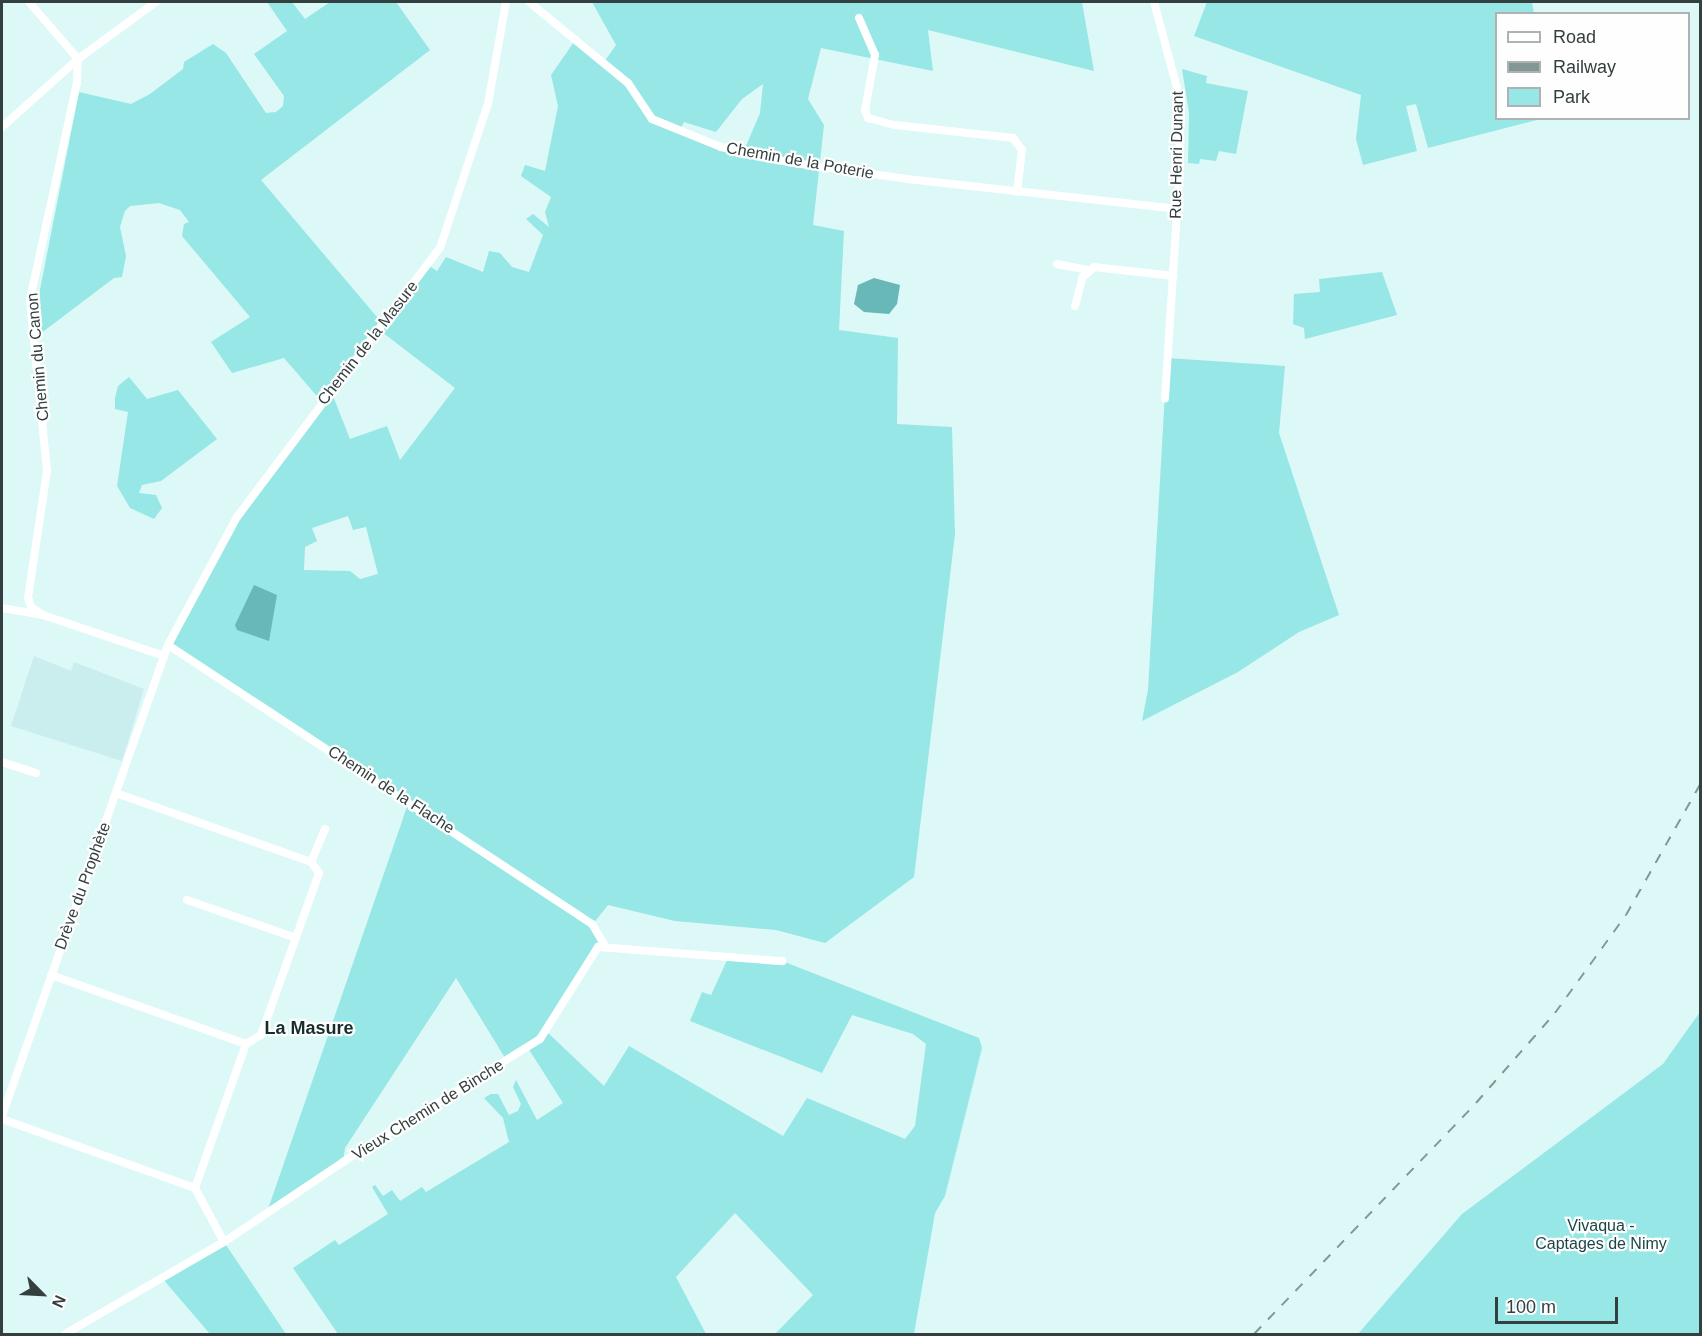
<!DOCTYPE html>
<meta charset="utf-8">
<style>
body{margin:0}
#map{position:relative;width:1702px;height:1336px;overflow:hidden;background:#dcf8f7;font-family:Helvetica,sans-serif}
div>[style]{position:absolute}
.built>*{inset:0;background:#c9eeed}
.green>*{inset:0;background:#96e7e6}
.water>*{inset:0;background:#68b8b8}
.street>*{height:8px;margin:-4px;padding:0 4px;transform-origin:4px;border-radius:4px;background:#fff}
.rail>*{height:2px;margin-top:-1px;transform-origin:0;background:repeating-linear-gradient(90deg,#849797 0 10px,transparent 0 20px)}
span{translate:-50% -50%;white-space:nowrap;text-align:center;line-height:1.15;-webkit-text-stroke:4.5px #fefefe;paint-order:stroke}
.street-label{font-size:16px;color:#343f3f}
.park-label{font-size:16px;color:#1e4545}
.neighbourhood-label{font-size:18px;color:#182e2e;font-weight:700}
.frame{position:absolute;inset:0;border:3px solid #343f3f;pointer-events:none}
.legend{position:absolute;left:1495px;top:12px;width:195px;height:108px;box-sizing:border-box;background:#fefefe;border:2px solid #adb2b2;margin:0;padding:8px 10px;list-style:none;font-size:18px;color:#343f3f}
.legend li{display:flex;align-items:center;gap:12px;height:30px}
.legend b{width:30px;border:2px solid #adb2b2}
.north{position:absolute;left:12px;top:1264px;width:60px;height:60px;-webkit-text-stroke:4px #fefefe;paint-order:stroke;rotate:114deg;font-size:16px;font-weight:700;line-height:24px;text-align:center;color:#343f3f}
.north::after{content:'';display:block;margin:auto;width:21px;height:27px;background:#343f3f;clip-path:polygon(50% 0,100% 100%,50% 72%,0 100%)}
.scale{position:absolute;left:1495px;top:1297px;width:123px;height:27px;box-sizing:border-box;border:3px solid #343f3f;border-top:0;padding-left:8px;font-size:18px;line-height:21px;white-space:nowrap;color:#343f3f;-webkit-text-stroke:4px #fefefe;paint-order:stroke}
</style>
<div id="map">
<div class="built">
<i style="clip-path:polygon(34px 656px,71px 671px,74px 662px,144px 689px,122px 761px,11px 726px)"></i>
</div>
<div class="green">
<i style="clip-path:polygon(evenodd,267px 2px,292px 2px,305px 19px,330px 2px,396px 2px,430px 50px,261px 180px,382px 323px,428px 265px,437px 271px,446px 257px,483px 272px,489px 251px,500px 253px,512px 267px,529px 272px,543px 235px,526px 219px,533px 214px,549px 227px,545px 212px,551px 197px,521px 176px,525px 165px,545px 171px,558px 106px,551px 75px,576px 39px,604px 62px,616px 45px,592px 2px,1082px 2px,1094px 71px,928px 30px,933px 71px,821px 48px,808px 99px,824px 125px,813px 225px,844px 231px,839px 330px,898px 338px,897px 424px,952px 427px,955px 534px,914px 877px,825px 943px,776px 930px,675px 921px,608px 905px,593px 924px,604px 944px,598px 947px,547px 1032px,604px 1086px,629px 1046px,783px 1136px,807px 1098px,905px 1139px,915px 1126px,926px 1044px,913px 1034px,852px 1015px,822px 1073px,690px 1021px,702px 992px,711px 995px,729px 956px,782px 961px,979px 1038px,982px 1048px,945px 1196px,935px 1213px,914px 1334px,775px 1334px,813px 1295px,735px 1213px,676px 1277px,706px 1334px,338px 1334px,293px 1268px,335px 1240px,339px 1245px,388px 1214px,372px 1187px,375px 1185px,383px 1196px,392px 1190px,400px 1201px,422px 1187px,426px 1192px,509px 1142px,503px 1118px,484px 1098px,491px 1094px,498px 1094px,509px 1115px,518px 1111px,521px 1104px,513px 1087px,516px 1080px,537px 1120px,563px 1103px,528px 1048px,507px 1061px,456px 978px,345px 1148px,343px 1162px,266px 1215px,409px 801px,168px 645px,223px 541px,322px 402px,284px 358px,232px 373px,211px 342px,250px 317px,182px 236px,184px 224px,189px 222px,180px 210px,159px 203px,130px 206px,125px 211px,120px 227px,126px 256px,122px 277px,114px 278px,40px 334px,37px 305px,79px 92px,131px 104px,150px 94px,183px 69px,184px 62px,213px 44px,226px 53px,266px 113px,276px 112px,283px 106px,284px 96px,254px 54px,287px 31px,267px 2px,763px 84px,760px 113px,743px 153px,680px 130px,684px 122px,716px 132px,742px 99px,763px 84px,267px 2px,378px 329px,455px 388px,400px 460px,387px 426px,350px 439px,331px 391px,378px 329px,267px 2px,348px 516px,353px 530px,366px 527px,378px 574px,360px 579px,350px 571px,304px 570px,305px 547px,317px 541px,312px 528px,348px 516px)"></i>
<i style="clip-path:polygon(1207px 2px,1532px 2px,1534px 13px,1496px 14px,1496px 118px,1541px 119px,1428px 148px,1416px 104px,1406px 106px,1417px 151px,1363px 165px,1356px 139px,1361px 95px,1194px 36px)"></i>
<i style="clip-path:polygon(1182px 69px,1207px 76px,1206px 83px,1248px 91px,1236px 154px,1219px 151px,1216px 161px,1200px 159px,1199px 164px,1188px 163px,1189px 113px)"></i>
<i style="clip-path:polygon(1382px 272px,1397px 315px,1305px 339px,1304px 328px,1293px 324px,1294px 294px,1320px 292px,1319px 279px)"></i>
<i style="clip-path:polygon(1167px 358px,1285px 366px,1279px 433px,1339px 615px,1299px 632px,1238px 672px,1142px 721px,1148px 690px)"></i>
<i style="clip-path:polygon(129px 377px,147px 399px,178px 390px,217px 439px,161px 481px,142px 485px,139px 493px,156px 495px,162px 508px,154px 519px,130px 508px,117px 486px,128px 412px,115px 409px,115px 398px,118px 386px)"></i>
<i style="clip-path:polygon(1700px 1012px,1700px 1334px,1358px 1334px,1462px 1214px,1663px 1064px)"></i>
<i style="clip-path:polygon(224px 1242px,286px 1334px,210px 1334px,162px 1278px)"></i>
</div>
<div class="water">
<i style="clip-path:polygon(874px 278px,900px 285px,897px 304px,889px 314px,864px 312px,854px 304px,858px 285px)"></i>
<i style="clip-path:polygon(254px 585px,277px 595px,269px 641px,237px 630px,235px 625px)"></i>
</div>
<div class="street">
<i style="left:29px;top:2px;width:75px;rotate:49.3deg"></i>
<i style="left:529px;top:2px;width:128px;rotate:39.3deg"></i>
<i style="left:628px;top:83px;width:43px;rotate:56.3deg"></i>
<i style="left:652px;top:119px;width:74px;rotate:22.1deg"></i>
<i style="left:721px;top:147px;width:69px;rotate:12.6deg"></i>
<i style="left:788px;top:162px;width:120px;rotate:8.1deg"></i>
<i style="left:907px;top:179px;width:273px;rotate:6.3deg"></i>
<i style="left:1154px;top:2px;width:96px;rotate:75deg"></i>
<i style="left:1179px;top:95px;width:71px;rotate:89.2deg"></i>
<i style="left:1180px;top:166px;width:233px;rotate:93.7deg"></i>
<i style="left:859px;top:18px;width:40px;rotate:66.6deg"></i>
<i style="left:875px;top:55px;width:56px;rotate:100.3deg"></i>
<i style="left:865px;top:110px;width:9px;rotate:69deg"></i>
<i style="left:868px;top:118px;width:28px;rotate:15deg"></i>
<i style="left:895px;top:125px;width:119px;rotate:6.3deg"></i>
<i style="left:1013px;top:138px;width:15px;rotate:53deg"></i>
<i style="left:1022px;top:150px;width:42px;rotate:96.8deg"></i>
<i style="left:2px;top:127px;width:102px;rotate:-41.8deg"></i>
<i style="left:78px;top:59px;width:97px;rotate:-36.2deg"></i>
<i style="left:1057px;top:264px;width:32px;rotate:11deg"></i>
<i style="left:1075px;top:306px;width:30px;rotate:-75deg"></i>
<i style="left:1083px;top:277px;width:15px;rotate:-42deg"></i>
<i style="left:1094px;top:267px;width:80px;rotate:6.5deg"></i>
<i style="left:2px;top:608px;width:42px;rotate:9.7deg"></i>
<i style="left:43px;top:615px;width:128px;rotate:18.7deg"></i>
<i style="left:43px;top:615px;width:14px;rotate:-146deg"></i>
<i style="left:31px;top:607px;width:9px;rotate:-108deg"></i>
<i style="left:28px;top:598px;width:128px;rotate:-81.5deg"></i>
<i style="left:47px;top:471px;width:172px;rotate:-95.7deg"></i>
<i style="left:30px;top:300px;width:222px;rotate:-77.8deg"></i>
<i style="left:77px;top:83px;width:24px;rotate:-88deg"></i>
<i style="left:168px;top:645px;width:508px;rotate:33.35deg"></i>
<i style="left:592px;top:924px;width:23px;rotate:59deg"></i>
<i style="left:2px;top:762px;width:36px;rotate:18deg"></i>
<i style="left:116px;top:793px;width:207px;rotate:19.5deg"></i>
<i style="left:187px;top:900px;width:115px;rotate:19.2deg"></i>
<i style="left:51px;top:975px;width:207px;rotate:19.5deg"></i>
<i style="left:246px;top:1044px;width:17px;rotate:-31deg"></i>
<i style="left:261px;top:1035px;width:12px;rotate:-70deg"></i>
<i style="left:265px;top:1024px;width:160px;rotate:-70.3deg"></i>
<i style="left:319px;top:873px;width:14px;rotate:-126deg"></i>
<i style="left:311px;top:862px;width:36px;rotate:-67deg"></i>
<i style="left:2px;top:1116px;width:499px;rotate:-70.6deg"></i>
<i style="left:168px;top:645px;width:145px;rotate:-61.7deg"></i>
<i style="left:237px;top:517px;width:337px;rotate:-53deg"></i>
<i style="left:440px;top:248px;width:152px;rotate:-71.6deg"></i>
<i style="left:488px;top:104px;width:104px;rotate:-80deg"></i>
<i style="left:2px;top:1119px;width:205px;rotate:19.7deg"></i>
<i style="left:195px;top:1188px;width:61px;rotate:61.8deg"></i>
<i style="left:195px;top:1188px;width:153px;rotate:-70.5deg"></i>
<i style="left:65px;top:1334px;width:184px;rotate:-30.1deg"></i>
<i style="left:224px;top:1242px;width:143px;rotate:-33.9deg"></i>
<i style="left:343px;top:1162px;width:232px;rotate:-32deg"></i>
<i style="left:540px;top:1039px;width:109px;rotate:-57.8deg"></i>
<i style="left:598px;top:947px;width:185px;rotate:4.4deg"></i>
</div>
<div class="rail">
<i style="left:1254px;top:1334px;width:320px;rotate:-46.1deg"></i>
<i style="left:1476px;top:1103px;width:120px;rotate:-48.7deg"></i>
<i style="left:1555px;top:1013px;width:121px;rotate:-54.1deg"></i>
<i style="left:1626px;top:915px;width:150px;rotate:-60.4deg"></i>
</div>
<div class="street-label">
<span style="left:1177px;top:155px;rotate:-89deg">Rue Henri Dunant</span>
<span style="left:800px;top:161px;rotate:10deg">Chemin de la Poterie</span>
<span style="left:368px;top:343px;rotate:-52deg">Chemin de la Masure</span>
<span style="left:38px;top:357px;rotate:-95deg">Chemin du Canon</span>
<span style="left:391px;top:790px;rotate:33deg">Chemin de la Flache</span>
<span style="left:83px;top:886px;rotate:-70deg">Drève du Prophète</span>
<span style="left:428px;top:1110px;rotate:-32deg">Vieux Chemin de Binche</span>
</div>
<div class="park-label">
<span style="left:1601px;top:1235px">Vivaqua -<br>Captages de Nimy</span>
</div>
<div class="neighbourhood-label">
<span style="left:309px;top:1028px">La Masure</span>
</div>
<div class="frame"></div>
<ul class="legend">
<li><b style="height:8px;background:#fff"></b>Road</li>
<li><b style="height:8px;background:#849797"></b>Railway</li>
<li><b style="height:16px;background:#96e7e6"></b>Park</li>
</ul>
<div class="north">N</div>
<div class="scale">100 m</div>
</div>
